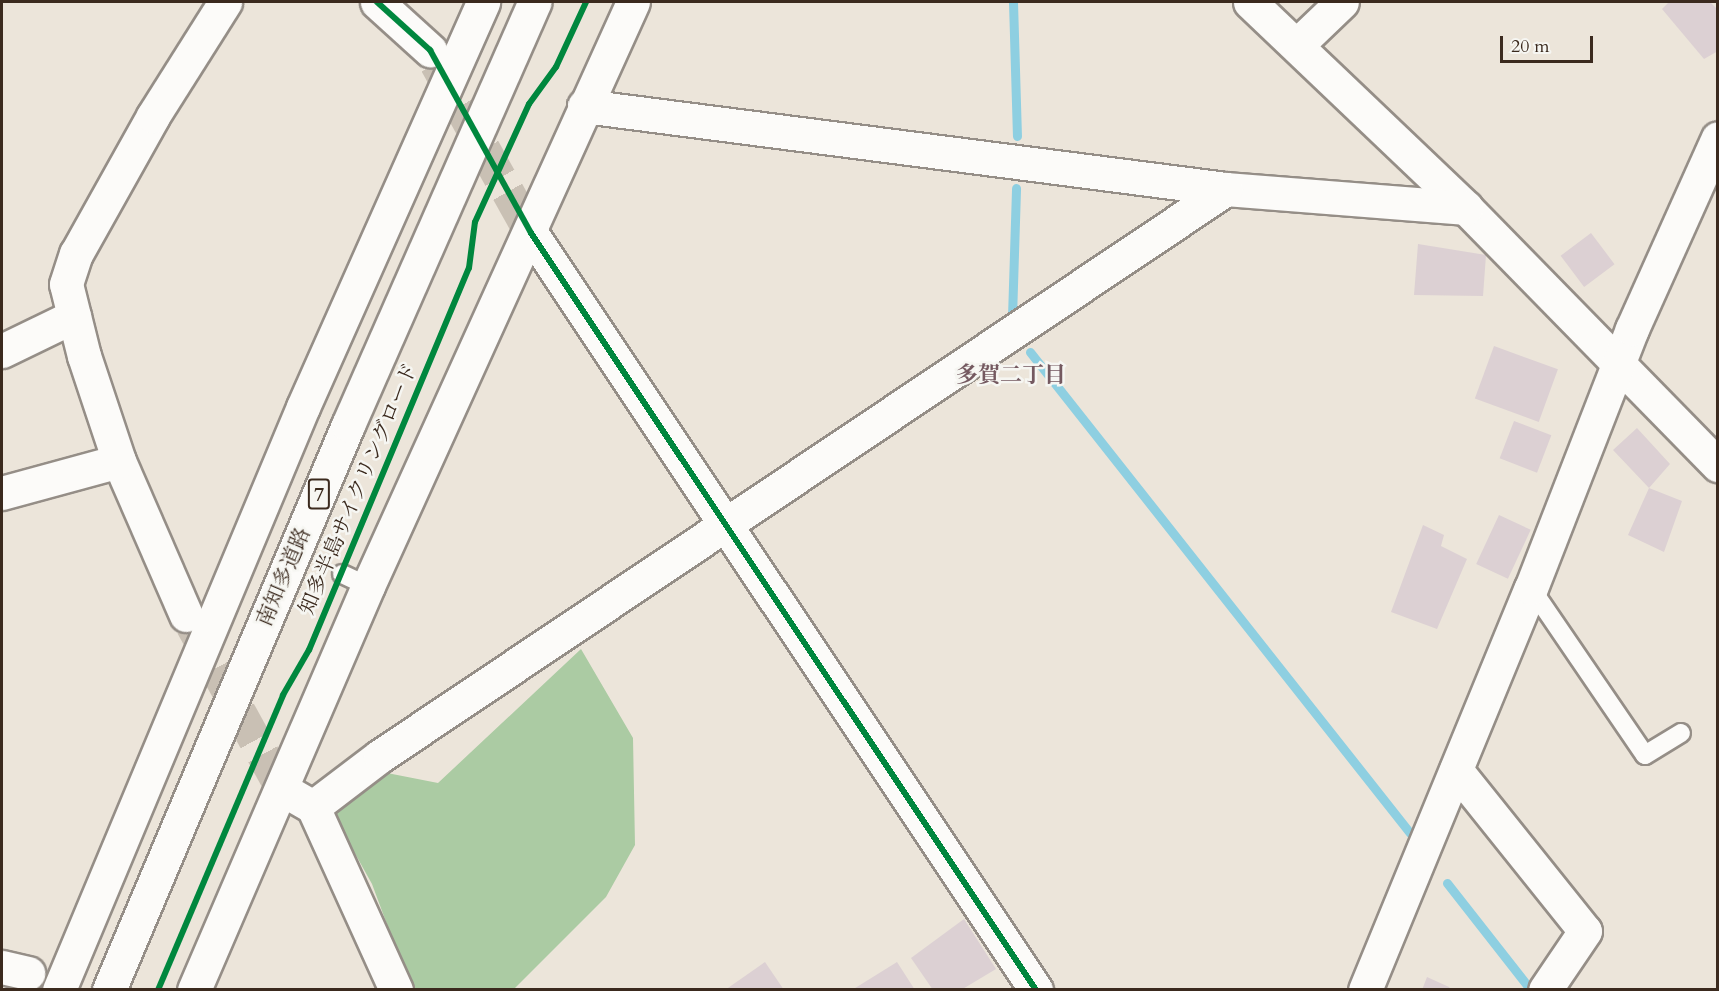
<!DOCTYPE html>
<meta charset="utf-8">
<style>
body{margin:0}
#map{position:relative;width:1719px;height:991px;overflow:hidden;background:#ece5da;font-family:Cardo,"Noto Serif JP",serif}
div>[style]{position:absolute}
.forest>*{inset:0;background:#abcba3}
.stream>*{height:9px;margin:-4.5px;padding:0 4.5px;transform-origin:4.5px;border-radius:4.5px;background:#8ecfe1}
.building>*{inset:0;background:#dcd0d3;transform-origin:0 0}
.street-tunnel>*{height:33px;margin-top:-16.5px;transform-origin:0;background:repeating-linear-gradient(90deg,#c9c0b4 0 33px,transparent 0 49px)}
.roads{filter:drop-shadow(2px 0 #958e87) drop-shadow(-2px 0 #958e87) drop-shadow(0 2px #958e87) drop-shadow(0 -2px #958e87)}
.lane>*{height:18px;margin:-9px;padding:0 9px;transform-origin:9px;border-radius:9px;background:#fcfbf9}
.street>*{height:33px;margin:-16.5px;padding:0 16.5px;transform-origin:16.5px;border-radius:16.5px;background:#fcfbf9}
.secondary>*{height:33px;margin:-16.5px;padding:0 16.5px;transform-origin:16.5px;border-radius:16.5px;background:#fcfbf9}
.highway>*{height:33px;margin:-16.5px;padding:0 16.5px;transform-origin:16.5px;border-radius:16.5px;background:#fcfbf9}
.cycleway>*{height:6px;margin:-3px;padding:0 3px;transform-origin:3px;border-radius:3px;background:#00873e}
span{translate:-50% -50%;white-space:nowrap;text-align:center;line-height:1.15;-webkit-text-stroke:5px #f6f6f2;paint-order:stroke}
.shield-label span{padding:2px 4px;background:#f6f6f2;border:2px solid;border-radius:4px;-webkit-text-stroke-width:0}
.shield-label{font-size:20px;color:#3b2a1e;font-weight:700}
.street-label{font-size:21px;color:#3b2a1e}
.neighbourhood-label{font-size:22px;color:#745960;font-weight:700}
.frame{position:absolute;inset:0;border:3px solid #3b2a1e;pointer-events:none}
.scale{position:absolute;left:1500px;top:36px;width:93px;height:27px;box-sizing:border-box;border:3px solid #3b2a1e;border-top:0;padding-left:8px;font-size:18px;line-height:21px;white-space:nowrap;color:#3b2a1e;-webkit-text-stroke:4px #f6f6f2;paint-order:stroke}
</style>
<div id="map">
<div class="forest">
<i style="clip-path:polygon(581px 649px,633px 738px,635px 845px,606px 897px,514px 989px,411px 989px,372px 884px,333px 814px,382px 772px,438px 783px)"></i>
</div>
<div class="stream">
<i style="left:1013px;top:2px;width:134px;rotate:88.3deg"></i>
<i style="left:1012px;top:317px;width:129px;rotate:-88.2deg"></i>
<i style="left:1030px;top:352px;width:613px;rotate:51.69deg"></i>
<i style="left:1447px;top:883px;width:135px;rotate:51.9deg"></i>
</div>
<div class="building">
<i style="clip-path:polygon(1669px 2px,1710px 2px,1718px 10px,1718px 51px,1704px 59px,1662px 9px)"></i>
<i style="left:1591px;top:233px;width:39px;height:38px;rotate:53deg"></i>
<i style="clip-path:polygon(1418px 244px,1486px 255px,1483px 296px,1414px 295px)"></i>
<i style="left:1494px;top:346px;width:68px;height:56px;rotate:20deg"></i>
<i style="left:1514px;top:421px;width:40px;height:40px;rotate:21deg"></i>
<i style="clip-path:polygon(1637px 428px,1670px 464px,1649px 488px,1682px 501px,1664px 552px,1628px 535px,1649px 488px,1613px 450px)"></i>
<i style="left:1499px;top:515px;width:35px;height:54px;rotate:25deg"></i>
<i style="clip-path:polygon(1423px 525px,1444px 535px,1441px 546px,1467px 559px,1437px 629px,1391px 612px)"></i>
<i style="clip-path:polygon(964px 919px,996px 969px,961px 990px,933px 990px,911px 958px)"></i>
<i style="clip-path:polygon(765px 962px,784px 990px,725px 990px)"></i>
<i style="clip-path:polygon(897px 962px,915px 990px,852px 990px)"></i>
<i style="clip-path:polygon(1427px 977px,1449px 987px,1451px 990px,1422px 990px)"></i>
</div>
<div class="street-tunnel">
<i style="left:436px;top:63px;width:195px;rotate:60.8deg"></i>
<i style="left:192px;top:625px;width:187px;rotate:61.2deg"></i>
</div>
<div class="roads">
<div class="lane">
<i style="left:342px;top:574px;width:29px;rotate:25deg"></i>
<i style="left:1531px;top:588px;width:202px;rotate:55.7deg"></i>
<i style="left:1645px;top:755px;width:42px;rotate:-31.4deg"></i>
</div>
<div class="street">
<i style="left:377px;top:2px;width:72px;rotate:42.2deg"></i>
<i style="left:1250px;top:2px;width:298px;rotate:43.6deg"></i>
<i style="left:1466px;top:208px;width:360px;rotate:45.6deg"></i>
<i style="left:1297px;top:45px;width:62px;rotate:-43.7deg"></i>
<i style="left:584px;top:106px;width:647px;rotate:7.37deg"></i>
<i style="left:1226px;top:189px;width:241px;rotate:4.5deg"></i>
<i style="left:531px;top:233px;width:910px;rotate:56.29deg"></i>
<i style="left:2px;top:351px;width:80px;rotate:-25.9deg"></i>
<i style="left:2px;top:493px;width:121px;rotate:-15.3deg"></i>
<i style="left:186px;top:615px;width:168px;rotate:-113.5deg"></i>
<i style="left:119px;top:461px;width:111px;rotate:-108.4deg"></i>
<i style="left:84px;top:356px;width:74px;rotate:-104deg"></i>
<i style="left:66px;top:284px;width:32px;rotate:-72deg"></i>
<i style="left:76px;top:254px;width:158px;rotate:-60.8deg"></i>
<i style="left:153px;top:116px;width:135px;rotate:-57.7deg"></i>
<i style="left:1456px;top:770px;width:206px;rotate:51.3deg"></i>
<i style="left:1585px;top:931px;width:71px;rotate:124.1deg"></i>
<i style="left:294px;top:796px;width:22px;rotate:30deg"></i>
<i style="left:313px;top:807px;width:201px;rotate:65.6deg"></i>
<i style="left:313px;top:807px;width:84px;rotate:-37.3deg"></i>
<i style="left:380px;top:756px;width:1018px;rotate:-33.83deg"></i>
<i style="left:2px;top:967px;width:27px;rotate:13deg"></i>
<i style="left:194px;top:990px;width:440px;rotate:-66.7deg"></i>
<i style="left:368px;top:586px;width:641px;rotate:-65.59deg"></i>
</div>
<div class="secondary">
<i style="left:1365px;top:990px;width:435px;rotate:-67.6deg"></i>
<i style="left:1531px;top:588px;width:278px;rotate:-68.7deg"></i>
<i style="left:1632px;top:329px;width:209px;rotate:-65.8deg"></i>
</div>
<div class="highway">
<i style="left:59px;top:990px;width:632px;rotate:-67.29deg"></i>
<i style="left:303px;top:407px;width:443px;rotate:-66deg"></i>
<i style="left:109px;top:990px;width:613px;rotate:-67.07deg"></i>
<i style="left:348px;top:425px;width:462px;rotate:-66.2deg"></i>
</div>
</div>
<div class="cycleway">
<i style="left:377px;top:2px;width:72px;rotate:42.2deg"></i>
<i style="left:430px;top:50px;width:209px;rotate:61.1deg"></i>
<i style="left:531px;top:233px;width:910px;rotate:56.29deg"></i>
<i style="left:158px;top:990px;width:320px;rotate:-67deg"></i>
<i style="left:283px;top:695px;width:52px;rotate:-60deg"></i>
<i style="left:309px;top:650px;width:414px;rotate:-67.3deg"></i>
<i style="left:469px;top:268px;width:46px;rotate:-82.6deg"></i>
<i style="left:475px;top:222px;width:130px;rotate:-65.4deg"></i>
<i style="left:529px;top:104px;width:46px;rotate:-53.9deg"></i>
<i style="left:556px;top:67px;width:72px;rotate:-65.2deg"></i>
</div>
<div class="shield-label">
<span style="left:319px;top:494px">7</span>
</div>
<div class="street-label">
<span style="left:359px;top:489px;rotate:-67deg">知多半島サイクリングロード</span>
<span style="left:284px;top:577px;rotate:-67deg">南知多道路</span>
</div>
<div class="neighbourhood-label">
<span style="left:1011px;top:376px">多賀二丁目</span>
</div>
<div class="frame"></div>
<div class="scale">20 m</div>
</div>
